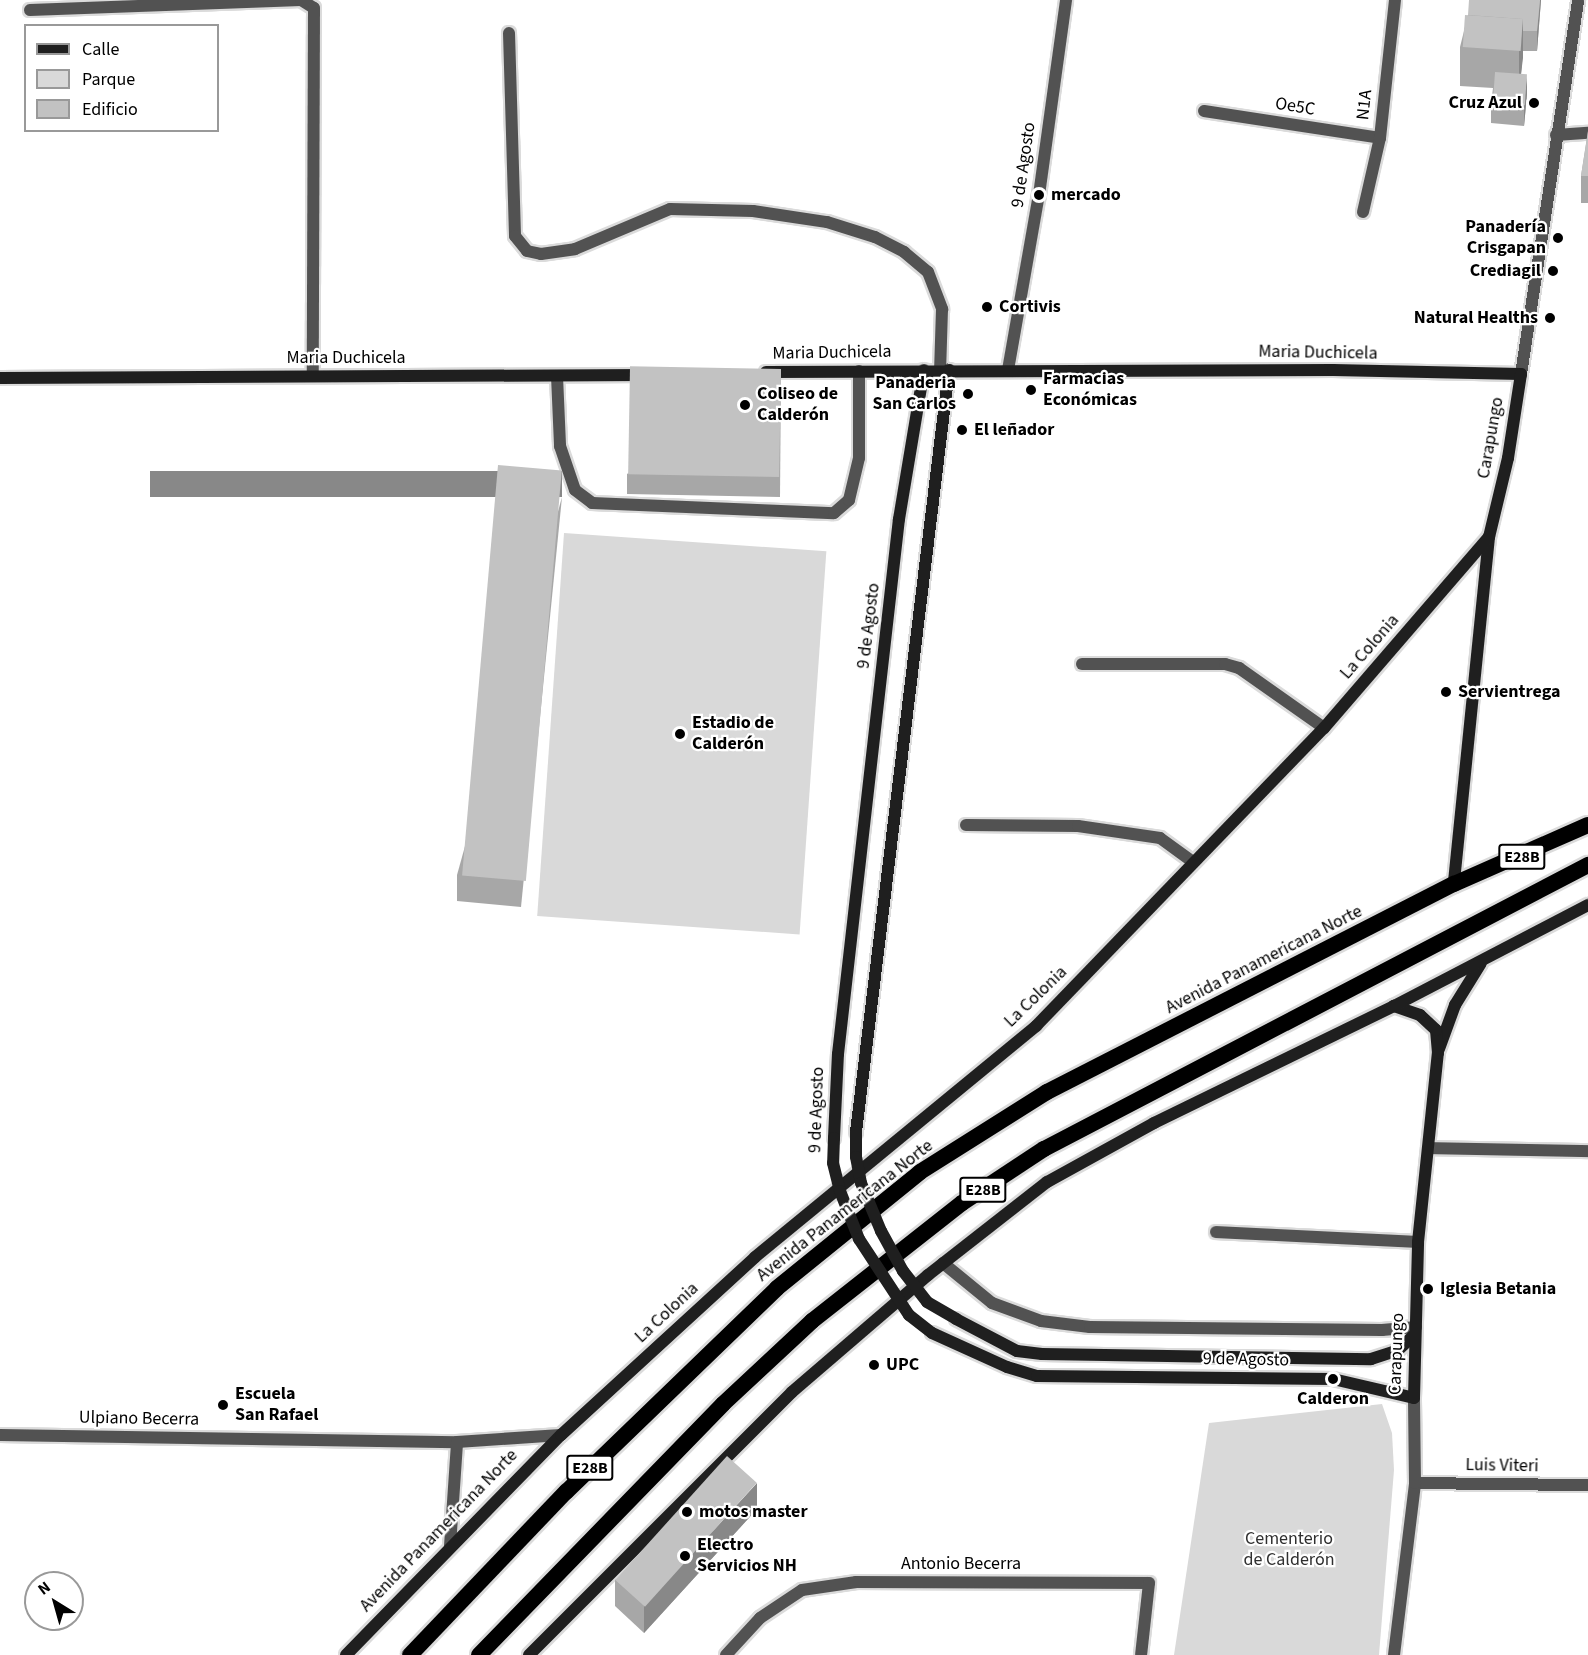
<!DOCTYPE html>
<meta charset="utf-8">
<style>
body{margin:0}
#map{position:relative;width:1588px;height:1655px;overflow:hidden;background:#fff;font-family:"Source Sans 3",sans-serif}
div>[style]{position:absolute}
.green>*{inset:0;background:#d9d9d9;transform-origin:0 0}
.roads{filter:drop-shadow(2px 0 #dbdbdb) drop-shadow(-2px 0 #dbdbdb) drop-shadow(0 2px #dbdbdb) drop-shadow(0 -2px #dbdbdb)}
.service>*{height:12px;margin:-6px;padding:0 6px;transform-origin:6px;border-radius:6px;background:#525252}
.minor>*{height:12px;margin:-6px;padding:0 6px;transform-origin:6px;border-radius:6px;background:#525252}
.tertiary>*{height:12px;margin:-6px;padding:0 6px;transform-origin:6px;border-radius:6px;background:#525252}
.secondary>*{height:12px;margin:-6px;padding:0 6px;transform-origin:6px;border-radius:6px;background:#1f1f1f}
.trunk>*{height:16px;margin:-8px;padding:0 8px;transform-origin:8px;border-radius:8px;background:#000}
.secondary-bridge>*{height:12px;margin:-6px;padding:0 6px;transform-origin:6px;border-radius:6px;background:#1f1f1f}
.wall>*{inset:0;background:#a7a7a7}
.shaded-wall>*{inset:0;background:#888;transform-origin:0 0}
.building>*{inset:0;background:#c2c2c2;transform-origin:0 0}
.dots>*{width:16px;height:16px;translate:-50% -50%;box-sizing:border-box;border:3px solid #fff;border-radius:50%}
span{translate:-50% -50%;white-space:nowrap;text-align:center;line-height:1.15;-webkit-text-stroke:4.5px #fff;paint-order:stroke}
.shield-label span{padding:2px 4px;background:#fff;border:2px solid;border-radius:4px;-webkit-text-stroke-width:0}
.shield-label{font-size:16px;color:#000;font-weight:700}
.poi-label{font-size:18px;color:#000;font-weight:700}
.right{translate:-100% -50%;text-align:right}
.left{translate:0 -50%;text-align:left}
.street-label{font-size:18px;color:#000}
.park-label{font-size:18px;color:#303030}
.legend{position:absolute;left:24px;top:24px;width:195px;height:108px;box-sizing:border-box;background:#fff;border:2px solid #999;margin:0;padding:8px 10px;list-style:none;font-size:18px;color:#000}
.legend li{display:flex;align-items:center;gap:12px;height:30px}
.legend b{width:30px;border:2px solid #999}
.north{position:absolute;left:24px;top:1571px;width:60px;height:60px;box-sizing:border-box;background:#fff;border:2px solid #999;border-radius:50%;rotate:323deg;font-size:16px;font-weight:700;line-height:24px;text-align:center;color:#000}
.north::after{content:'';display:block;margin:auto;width:21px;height:27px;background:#000;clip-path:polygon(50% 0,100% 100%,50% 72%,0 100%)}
</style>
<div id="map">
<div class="green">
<i style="left:564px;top:533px;width:263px;height:384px;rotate:4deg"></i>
<i style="clip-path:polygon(1382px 1404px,1392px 1433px,1394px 1470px,1379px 1655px,1174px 1655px,1209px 1423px)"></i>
</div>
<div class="roads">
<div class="service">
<i style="left:30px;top:10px;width:271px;rotate:-2.1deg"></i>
<i style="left:301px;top:0;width:15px;rotate:32deg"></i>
<i style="left:314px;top:8px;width:368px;rotate:90.2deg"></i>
<i style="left:509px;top:33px;width:203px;rotate:88.3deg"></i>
<i style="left:515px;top:236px;width:19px;rotate:51deg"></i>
<i style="left:527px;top:251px;width:14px;rotate:12deg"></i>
<i style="left:541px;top:254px;width:34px;rotate:-8deg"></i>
<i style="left:575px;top:249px;width:103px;rotate:-22.8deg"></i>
<i style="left:670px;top:209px;width:83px;rotate:1.4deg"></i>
<i style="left:753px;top:211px;width:75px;rotate:8.5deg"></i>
<i style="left:827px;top:222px;width:50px;rotate:17.4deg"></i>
<i style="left:875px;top:237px;width:33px;rotate:27deg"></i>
<i style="left:904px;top:252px;width:31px;rotate:40deg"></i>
<i style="left:928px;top:272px;width:40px;rotate:69deg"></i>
<i style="left:942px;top:309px;width:62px;rotate:91.8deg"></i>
<i style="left:557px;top:376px;width:70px;rotate:87.5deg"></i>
<i style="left:560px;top:446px;width:46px;rotate:71.2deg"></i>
<i style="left:575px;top:490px;width:21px;rotate:37deg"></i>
<i style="left:592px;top:503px;width:242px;rotate:2.4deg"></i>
<i style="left:834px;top:513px;width:20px;rotate:-41deg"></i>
<i style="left:849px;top:500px;width:43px;rotate:-76.6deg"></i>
<i style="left:859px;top:458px;width:87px;rotate:-90deg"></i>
<i style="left:1430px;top:1148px;width:158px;rotate:1.1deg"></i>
<i style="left:1216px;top:1232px;width:202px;rotate:2.8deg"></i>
</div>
<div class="minor">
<i style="left:1204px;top:111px;width:178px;rotate:8.7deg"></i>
<i style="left:1556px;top:135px;width:32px;rotate:-4deg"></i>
<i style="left:1363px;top:212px;width:76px;rotate:-77.1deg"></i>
<i style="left:1380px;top:138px;width:139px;rotate:-83.8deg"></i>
<i style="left:1082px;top:664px;width:143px"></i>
<i style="left:1225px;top:664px;width:15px;rotate:16deg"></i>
<i style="left:1239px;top:668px;width:104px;rotate:35.2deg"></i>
<i style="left:966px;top:825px;width:112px;rotate:0.5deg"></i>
<i style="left:1078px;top:826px;width:83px;rotate:8.3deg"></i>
<i style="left:1160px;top:838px;width:41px;rotate:36deg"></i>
<i style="left:943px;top:1263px;width:63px;rotate:39.2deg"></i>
<i style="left:992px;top:1303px;width:52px;rotate:20.2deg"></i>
<i style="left:1041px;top:1321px;width:49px;rotate:7deg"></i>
<i style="left:1090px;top:1327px;width:292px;rotate:0.6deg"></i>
<i style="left:1382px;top:1330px;width:34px;rotate:-5deg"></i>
<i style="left:0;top:1435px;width:457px;rotate:0.9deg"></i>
<i style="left:457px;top:1442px;width:104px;rotate:-3.9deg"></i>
<i style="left:1415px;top:1483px;width:173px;rotate:0.7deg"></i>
<i style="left:450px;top:1546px;width:104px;rotate:-86.1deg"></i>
<i style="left:726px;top:1655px;width:50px;rotate:-47.4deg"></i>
<i style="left:760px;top:1618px;width:50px;rotate:-33.7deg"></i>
<i style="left:802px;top:1590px;width:55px;rotate:-8.4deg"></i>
<i style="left:856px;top:1582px;width:293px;rotate:0.2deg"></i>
<i style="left:1149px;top:1583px;width:72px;rotate:96.3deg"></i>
</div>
<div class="tertiary">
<i style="left:1008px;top:370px;width:178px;rotate:-80deg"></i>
<i style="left:1039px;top:195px;width:197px;rotate:-82.1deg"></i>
<i style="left:1521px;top:374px;width:378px;rotate:-81.3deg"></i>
<i style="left:1394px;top:1655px;width:173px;rotate:-83deg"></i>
<i style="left:1415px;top:1483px;width:85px;rotate:-90.7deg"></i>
</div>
<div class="secondary">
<i style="left:766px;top:372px;width:567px;rotate:-0.2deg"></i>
<i style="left:1333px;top:370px;width:188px;rotate:1.2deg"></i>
<i style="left:1521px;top:374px;width:85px;rotate:98.8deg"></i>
<i style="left:1508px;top:458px;width:81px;rotate:103.5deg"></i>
<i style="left:1489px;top:537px;width:349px;rotate:95.8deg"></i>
<i style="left:0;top:378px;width:647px;rotate:-0.27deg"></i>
<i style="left:1439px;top:1049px;width:47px;rotate:-70deg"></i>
<i style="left:1455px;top:1005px;width:49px;rotate:-58.2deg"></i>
<i style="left:856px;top:1132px;width:768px;rotate:-83.04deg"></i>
<i style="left:834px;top:1138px;width:84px;rotate:-87.3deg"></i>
<i style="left:838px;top:1054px;width:538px;rotate:-83.5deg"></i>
<i style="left:899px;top:519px;width:151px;rotate:-80.5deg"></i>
<i style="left:956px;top:1319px;width:69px;rotate:27.7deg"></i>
<i style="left:1017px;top:1351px;width:25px;rotate:7deg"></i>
<i style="left:1042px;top:1354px;width:329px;rotate:0.9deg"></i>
<i style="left:1371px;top:1359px;width:28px;rotate:-18deg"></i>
<i style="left:1398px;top:1350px;width:23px;rotate:-43deg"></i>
<i style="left:932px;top:1333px;width:82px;rotate:24.4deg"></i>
<i style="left:1007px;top:1367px;width:31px;rotate:17deg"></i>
<i style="left:1037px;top:1376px;width:296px;rotate:0.6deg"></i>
<i style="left:1333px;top:1379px;width:83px;rotate:13.2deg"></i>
<i style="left:1414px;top:1398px;width:156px;rotate:-88.5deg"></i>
<i style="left:1418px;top:1242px;width:190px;rotate:-84deg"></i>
<i style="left:1438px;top:1053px;width:23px;rotate:-95deg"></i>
<i style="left:1436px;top:1030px;width:22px;rotate:-137deg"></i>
<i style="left:1420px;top:1015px;width:28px;rotate:-161deg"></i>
<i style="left:346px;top:1655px;width:308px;rotate:-45.7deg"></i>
<i style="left:561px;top:1435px;width:263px;rotate:-42.5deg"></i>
<i style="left:755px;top:1257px;width:364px;rotate:-39.4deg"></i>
<i style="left:1036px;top:1026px;width:414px;rotate:-46deg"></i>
<i style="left:1324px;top:728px;width:252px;rotate:-49.2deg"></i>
<i style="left:529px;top:1655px;width:372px;rotate:-45deg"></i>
<i style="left:792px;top:1392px;width:179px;rotate:-40.7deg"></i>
<i style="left:928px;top:1275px;width:151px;rotate:-38deg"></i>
<i style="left:1047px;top:1182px;width:122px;rotate:-28.9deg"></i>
<i style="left:1154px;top:1123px;width:267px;rotate:-26deg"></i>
<i style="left:1394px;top:1006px;width:219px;rotate:-27.5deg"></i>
</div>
<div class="trunk">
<i style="left:410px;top:1655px;width:226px;rotate:-46.3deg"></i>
<i style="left:566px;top:1492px;width:293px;rotate:-44deg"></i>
<i style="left:777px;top:1288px;width:184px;rotate:-39deg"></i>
<i style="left:920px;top:1172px;width:150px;rotate:-32.2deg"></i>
<i style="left:1047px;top:1092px;width:457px;rotate:-27.1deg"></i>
<i style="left:1454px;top:884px;width:146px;rotate:-23.8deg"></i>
<i style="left:479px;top:1655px;width:350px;rotate:-45.8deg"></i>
<i style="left:723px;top:1404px;width:122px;rotate:-43deg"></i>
<i style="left:812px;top:1321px;width:191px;rotate:-38.2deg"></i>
<i style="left:962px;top:1203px;width:98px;rotate:-33.4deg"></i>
<i style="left:1044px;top:1149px;width:614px;rotate:-27.57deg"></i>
</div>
</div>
<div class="secondary-bridge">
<i style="left:856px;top:1132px;width:25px;rotate:90deg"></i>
<i style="left:856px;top:1157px;width:26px;rotate:79deg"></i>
<i style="left:861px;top:1183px;width:52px;rotate:67.4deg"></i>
<i style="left:881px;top:1231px;width:46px;rotate:61.2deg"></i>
<i style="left:903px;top:1271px;width:39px;rotate:52deg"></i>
<i style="left:927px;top:1302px;width:34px;rotate:30deg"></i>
<i style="left:834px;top:1138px;width:25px;rotate:92deg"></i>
<i style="left:833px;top:1163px;width:29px;rotate:76deg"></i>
<i style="left:840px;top:1191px;width:52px;rotate:68.4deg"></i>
<i style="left:859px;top:1239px;width:91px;rotate:56.7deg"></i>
<i style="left:909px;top:1315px;width:29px;rotate:38deg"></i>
</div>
<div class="wall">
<i style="clip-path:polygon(1541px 0,1537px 51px,1523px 51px,1521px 74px,1527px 94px,1524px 126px,1491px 123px,1491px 103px,1493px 88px,1460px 86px,1460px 47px,1468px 15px)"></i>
<i style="clip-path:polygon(1588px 131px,1588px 203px,1581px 203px,1581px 176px)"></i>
<i style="clip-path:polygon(781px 369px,780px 497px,627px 494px,627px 474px)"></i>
<i style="clip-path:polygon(562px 497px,521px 907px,457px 901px,457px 875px)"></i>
<i style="clip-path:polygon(757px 1509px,644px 1633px,615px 1606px,615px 1580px)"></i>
</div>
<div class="shaded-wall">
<i style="clip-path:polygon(1540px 0,1541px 0,1537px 51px,1537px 31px)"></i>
<i style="clip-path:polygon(1523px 19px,1523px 58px,1519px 91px,1519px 52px)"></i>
<i style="clip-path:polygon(1527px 74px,1527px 94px,1524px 126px,1524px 106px)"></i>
<i style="left:562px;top:471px;width:26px;height:412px;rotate:90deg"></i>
<i style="clip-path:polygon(757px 1483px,757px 1509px,644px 1633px,644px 1606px)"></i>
</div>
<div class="building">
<i style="clip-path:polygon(1469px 0,1540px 0,1537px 31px,1523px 31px,1523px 19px,1468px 15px)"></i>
<i style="left:1465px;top:15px;width:58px;height:32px;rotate:4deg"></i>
<i style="left:1495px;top:72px;width:32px;height:31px;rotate:4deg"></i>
<i style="clip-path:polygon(1588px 131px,1588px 176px,1581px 176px)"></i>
<i style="left:781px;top:369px;width:108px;height:151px;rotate:91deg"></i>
<i style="left:498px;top:465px;width:64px;height:412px;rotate:5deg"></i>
<i style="left:727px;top:1456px;width:40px;height:167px;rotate:42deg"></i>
</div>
<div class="dots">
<i style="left:1534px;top:103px;background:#000"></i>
<i style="left:1039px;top:195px;background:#000"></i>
<i style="left:1558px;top:238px;background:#000"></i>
<i style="left:1553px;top:271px;background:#000"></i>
<i style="left:987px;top:307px;background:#000"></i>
<i style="left:1550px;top:318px;background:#000"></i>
<i style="left:1031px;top:390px;background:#000"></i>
<i style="left:968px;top:394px;background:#000"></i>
<i style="left:745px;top:405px;background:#000"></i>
<i style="left:962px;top:430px;background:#000"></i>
<i style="left:1446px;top:692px;background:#000"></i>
<i style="left:680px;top:734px;background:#000"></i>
<i style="left:1428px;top:1289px;background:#000"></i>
<i style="left:874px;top:1365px;background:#000"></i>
<i style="left:1333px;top:1379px;background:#000"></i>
<i style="left:223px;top:1405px;background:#000"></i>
<i style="left:687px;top:1512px;background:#000"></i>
<i style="left:685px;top:1556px;background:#000"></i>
</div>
<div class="shield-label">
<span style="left:1522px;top:857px">E28B</span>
<span style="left:983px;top:1190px">E28B</span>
<span style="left:590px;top:1468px">E28B</span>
</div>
<div class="poi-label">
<span class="right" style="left:1522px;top:103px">Cruz Azul</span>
<span class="left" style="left:1051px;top:195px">mercado</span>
<span class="right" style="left:1546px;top:238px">Panadería<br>Crisgapan</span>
<span class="right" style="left:1541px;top:271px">Crediagil</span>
<span class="left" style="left:999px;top:307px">Cortivis</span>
<span class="right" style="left:1538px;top:318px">Natural Healths</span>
<span class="left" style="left:1043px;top:390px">Farmacias<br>Económicas</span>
<span class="right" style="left:956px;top:394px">Panaderia<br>San Carlos</span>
<span class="left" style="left:757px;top:405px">Coliseo de<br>Calderón</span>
<span class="left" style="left:974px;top:430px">El leñador</span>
<span class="left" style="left:1458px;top:692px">Servientrega</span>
<span class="left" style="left:692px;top:734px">Estadio de<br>Calderón</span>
<span class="left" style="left:1440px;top:1289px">Iglesia Betania</span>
<span class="left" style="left:886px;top:1365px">UPC</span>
<span class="left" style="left:235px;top:1405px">Escuela<br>San Rafael</span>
<span style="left:1333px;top:1399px">Calderon</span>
<span class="left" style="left:699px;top:1512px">motos master</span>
<span class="left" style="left:697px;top:1556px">Electro<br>Servicios NH</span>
</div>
<div class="street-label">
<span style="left:1365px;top:105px;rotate:-84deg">N1A</span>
<span style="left:1295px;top:107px;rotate:9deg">Oe5C</span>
<span style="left:1024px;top:165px;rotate:-82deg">9 de Agosto</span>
<span style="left:832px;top:353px;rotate:-1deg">Maria Duchicela</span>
<span style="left:1318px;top:353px;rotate:1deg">Maria Duchicela</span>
<span style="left:346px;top:358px">Maria Duchicela</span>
<span style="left:1491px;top:438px;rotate:-80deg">Carapungo</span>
<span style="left:869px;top:626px;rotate:-83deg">9 de Agosto</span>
<span style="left:1370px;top:647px;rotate:-49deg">La Colonia</span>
<span style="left:1264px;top:960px;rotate:-27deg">Avenida Panamericana Norte</span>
<span style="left:1036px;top:997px;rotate:-44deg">La Colonia</span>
<span style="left:817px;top:1110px;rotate:-88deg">9 de Agosto</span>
<span style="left:845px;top:1211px;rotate:-38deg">Avenida Panamericana Norte</span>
<span style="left:667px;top:1313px;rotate:-43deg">La Colonia</span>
<span style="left:1397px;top:1354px;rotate:-88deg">Carapungo</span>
<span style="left:1246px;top:1360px;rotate:1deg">9 de Agosto</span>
<span style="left:139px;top:1419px;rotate:1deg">Ulpiano Becerra</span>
<span style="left:1502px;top:1466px;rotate:1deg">Luis Viteri</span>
<span style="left:439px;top:1531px;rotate:-46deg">Avenida Panamericana Norte</span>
<span style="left:961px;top:1564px">Antonio Becerra</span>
</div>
<div class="park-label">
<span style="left:1289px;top:1550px">Cementerio<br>de Calderón</span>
</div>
<ul class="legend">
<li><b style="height:8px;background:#1f1f1f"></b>Calle</li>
<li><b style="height:16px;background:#d9d9d9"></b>Parque</li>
<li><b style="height:16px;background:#c2c2c2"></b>Edificio</li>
</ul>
<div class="north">N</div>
</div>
